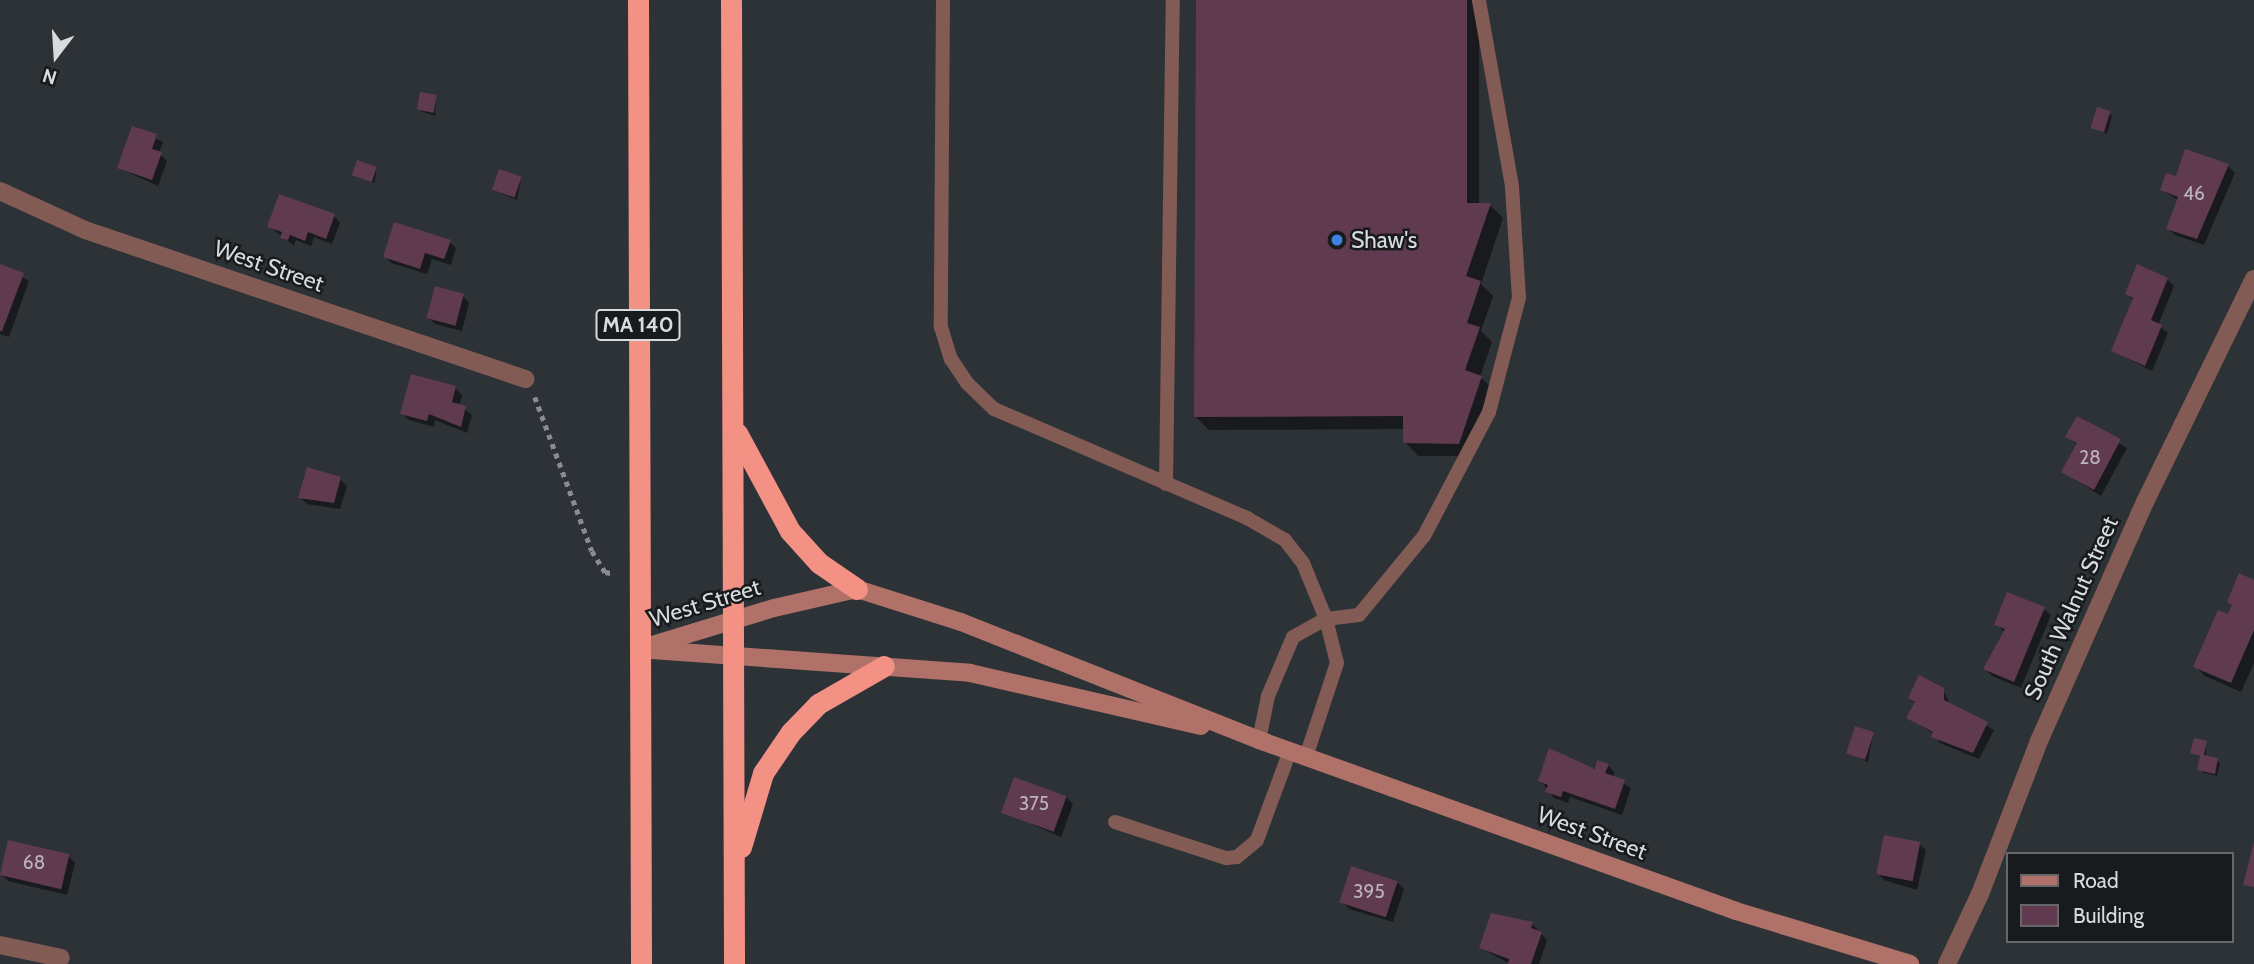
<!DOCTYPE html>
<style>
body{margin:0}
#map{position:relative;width:2254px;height:964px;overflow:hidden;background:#2d3237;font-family:Cabin,sans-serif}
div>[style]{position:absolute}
.shadow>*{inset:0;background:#0007}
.building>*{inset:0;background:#603b4f;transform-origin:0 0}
.path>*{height:4.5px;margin-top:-2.25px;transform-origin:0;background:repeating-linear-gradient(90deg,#898d91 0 5px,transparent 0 10px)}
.lane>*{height:14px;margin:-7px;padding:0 7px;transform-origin:7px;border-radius:7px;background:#835b55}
.street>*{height:18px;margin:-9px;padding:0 9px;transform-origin:9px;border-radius:9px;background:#835b55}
.secondary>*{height:18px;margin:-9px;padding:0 9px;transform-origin:9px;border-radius:9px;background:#b07268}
.highway>*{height:21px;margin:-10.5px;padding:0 10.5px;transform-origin:10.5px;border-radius:10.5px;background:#f29184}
.dots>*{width:19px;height:19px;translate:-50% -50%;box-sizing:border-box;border:4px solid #181a1c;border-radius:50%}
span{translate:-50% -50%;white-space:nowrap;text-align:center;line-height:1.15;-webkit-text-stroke:5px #181a1c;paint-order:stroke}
.number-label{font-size:19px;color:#bab3ba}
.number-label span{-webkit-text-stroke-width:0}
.shield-label span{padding:2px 5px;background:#181a1c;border:2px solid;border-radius:5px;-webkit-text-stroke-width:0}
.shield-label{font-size:21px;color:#d8dbde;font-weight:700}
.poi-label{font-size:23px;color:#d8dbde}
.left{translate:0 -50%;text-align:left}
.street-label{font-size:23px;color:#d8dbde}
.legend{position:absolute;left:2006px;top:852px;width:228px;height:91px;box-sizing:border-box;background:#181a1c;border:2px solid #65676a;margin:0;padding:9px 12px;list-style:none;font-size:21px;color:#d8dbde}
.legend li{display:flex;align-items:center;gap:14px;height:35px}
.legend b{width:35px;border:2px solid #65676a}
.north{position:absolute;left:21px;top:21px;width:70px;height:70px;-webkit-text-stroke:5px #181a1c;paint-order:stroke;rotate:197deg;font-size:19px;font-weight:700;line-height:28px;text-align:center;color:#d8dbde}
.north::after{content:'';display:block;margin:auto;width:24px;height:32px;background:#d8dbde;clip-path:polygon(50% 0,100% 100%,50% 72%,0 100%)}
</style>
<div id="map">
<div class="shadow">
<i style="clip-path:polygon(1197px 0,1479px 0,1479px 205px,1490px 205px,1503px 218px,1481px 284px,1493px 296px,1481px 331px,1492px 342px,1480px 377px,1495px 391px,1472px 456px,1418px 456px,1405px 442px,1405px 429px,1209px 430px,1196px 417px)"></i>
<i style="clip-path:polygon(436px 97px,435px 116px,418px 110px)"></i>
<i style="clip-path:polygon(2098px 109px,2112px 116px,2107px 134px,2092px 127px)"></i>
<i style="clip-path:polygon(133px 128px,163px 142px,159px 153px,167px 161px,158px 186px,119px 168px)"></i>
<i style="clip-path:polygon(2228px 166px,2235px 173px,2204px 245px,2175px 235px,2168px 228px,2178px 200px,2162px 190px,2177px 178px)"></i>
<i style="clip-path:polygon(376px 168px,375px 183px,354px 174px)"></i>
<i style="clip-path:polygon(521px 179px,517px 200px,493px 190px)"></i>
<i style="clip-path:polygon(334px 216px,340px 223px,332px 244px,314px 237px,311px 246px,296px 240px,294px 246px,269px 226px)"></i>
<i style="clip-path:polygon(450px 242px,456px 248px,451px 265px,432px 259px,427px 274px,391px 263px,385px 256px)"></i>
<i style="clip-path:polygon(0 266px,29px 281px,9px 337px,0 334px)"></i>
<i style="clip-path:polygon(2167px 279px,2174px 286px,2158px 325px,2168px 333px,2152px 371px,2113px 351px,2133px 301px,2127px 294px)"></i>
<i style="clip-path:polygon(463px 296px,469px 303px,462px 331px,435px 324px,428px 317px)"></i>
<i style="clip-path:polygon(455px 388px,462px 395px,459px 406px,472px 415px,467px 433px,435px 420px,434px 427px,409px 420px,402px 413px)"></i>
<i style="clip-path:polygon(2078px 418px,2127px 448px,2101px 496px,2063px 472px,2078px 445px,2067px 437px)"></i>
<i style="clip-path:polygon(340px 479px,347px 486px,340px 509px,307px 504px,300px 497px)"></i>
<i style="clip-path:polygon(2254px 582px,2254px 663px,2241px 692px,2205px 676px,2195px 666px)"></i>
<i style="clip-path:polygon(2044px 609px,2051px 615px,2021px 688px,1992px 676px,1985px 669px,2005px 632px,1996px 624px)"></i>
<i style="clip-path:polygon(1943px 690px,1951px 706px,1994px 730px,1979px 759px,1940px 743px,1934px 734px,1908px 718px,1916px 704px,1910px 698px)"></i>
<i style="clip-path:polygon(1873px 733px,1868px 762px,1848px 753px)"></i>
<i style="clip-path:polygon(2206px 742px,2206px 757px,2220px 763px,2217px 776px,2202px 772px,2202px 757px,2192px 753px)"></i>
<i style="clip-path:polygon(1608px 765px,1614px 772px,1613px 777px,1631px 788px,1622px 815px,1570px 797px,1568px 803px,1554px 798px,1540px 780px)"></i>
<i style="clip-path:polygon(1066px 797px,1073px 804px,1061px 837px,1004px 812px)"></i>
<i style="clip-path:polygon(1919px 844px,1926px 850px,1917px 890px,1884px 880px,1877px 873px)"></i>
<i style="clip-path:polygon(68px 856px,75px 863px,67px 895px,8px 881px,1px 874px)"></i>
<i style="clip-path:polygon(1397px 882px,1404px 889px,1393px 922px,1349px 909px,1343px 902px)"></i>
<i style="clip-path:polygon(1532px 924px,1547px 940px,1539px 964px,1510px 964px,1481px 948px)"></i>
</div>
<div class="building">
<i style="clip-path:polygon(1196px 0,1467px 0,1467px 203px,1491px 203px,1466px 276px,1481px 281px,1467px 323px,1480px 327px,1465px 370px,1482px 376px,1459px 444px,1403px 443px,1403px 416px,1194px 417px)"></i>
<i style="left:420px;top:92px;width:17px;height:18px;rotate:10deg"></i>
<i style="left:2097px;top:107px;width:14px;height:22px;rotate:17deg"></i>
<i style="clip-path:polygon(132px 126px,157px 134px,152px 149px,162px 152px,152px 180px,117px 168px)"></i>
<i style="clip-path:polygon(2185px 149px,2229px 164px,2197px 239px,2166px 229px,2178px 197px,2160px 190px,2166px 173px,2176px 176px)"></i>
<i style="left:357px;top:160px;width:21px;height:16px;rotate:19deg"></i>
<i style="left:499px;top:169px;width:24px;height:22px;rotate:19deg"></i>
<i style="clip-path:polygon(279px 194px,335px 214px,326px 239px,308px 232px,305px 241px,290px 235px,288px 240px,280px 238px,282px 232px,267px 227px)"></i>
<i style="clip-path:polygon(394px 222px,451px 240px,444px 259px,425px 253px,420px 269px,383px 257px)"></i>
<i style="clip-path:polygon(0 264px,24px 273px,2px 331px,0 331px)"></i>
<i style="clip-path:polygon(2137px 264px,2168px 278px,2151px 320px,2162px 325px,2145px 366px,2111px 351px,2133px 298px,2125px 294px)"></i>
<i style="left:435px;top:286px;width:30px;height:33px;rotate:15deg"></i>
<i style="clip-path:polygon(411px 374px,456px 386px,452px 402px,466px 406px,461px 427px,429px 414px,427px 421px,400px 414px)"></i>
<i style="clip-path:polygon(2077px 416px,2121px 439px,2094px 490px,2061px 472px,2077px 443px,2065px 437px)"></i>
<i style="clip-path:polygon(307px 467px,341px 477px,334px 503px,298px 498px)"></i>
<i style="clip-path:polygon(2239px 573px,2254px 580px,2254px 630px,2231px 683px,2193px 667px,2218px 610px,2228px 614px,2232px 605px,2227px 602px)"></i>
<i style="clip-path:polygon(2007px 592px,2045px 607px,2014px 682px,1983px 669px,2005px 629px,1994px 625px)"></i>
<i style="clip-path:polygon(1919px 675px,1944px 688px,1944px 700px,1988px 722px,1973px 753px,1931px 737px,1933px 732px,1906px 718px,1915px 702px,1908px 698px)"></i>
<i style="left:1855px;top:726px;width:20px;height:29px;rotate:18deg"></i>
<i style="clip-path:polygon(2194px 738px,2207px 741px,2204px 755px,2218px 758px,2215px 774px,2197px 770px,2200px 756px,2190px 753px)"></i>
<i style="clip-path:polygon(1549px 748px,1595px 769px,1597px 760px,1609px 764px,1605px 773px,1625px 780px,1615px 809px,1563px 791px,1561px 797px,1545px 792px,1548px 785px,1538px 781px)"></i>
<i style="left:1014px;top:777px;width:56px;height:38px;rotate:20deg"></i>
<i style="left:1884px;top:835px;width:37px;height:40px;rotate:11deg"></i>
<i style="left:8px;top:840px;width:63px;height:36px;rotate:13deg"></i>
<i style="clip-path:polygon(2254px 842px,2254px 887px,2243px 885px)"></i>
<i style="left:1351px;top:866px;width:49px;height:38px;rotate:18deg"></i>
<i style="clip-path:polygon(1491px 913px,1533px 922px,1531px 928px,1542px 932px,1531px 964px,1508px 964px,1509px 959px,1479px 948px)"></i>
</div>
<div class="path">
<i style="left:535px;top:397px;width:164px;rotate:69.7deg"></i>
<i style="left:592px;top:551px;width:25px;rotate:58deg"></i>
<i style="left:605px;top:572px;width:6px;rotate:9deg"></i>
</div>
<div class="lane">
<i style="left:943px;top:0;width:327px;rotate:90.4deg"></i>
<i style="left:941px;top:327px;width:34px;rotate:73deg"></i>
<i style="left:951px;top:359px;width:29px;rotate:56deg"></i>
<i style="left:967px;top:383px;width:37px;rotate:44deg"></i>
<i style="left:994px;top:409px;width:275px;rotate:23.3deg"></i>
<i style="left:1247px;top:518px;width:44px;rotate:30.1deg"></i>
<i style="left:1285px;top:540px;width:29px;rotate:52deg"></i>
<i style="left:1303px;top:563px;width:61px;rotate:67.7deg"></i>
<i style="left:1326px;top:619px;width:45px;rotate:76deg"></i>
<i style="left:1337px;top:663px;width:99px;rotate:108.3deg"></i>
<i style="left:1166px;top:484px;width:484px;rotate:-89.2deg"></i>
<i style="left:1259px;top:740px;width:45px;rotate:-78.4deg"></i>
<i style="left:1268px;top:696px;width:64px;rotate:-67deg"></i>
<i style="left:1293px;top:637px;width:38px;rotate:-29deg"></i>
<i style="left:1326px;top:619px;width:33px;rotate:-7deg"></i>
<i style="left:1359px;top:615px;width:102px;rotate:-50.6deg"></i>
<i style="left:1424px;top:536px;width:140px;rotate:-62.3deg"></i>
<i style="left:1489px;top:412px;width:118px;rotate:-75.3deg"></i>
<i style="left:1519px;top:298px;width:112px;rotate:-93.6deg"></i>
<i style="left:1512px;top:186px;width:189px;rotate:-100.1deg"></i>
<i style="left:1115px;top:822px;width:117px;rotate:18deg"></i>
<i style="left:1226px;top:858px;width:11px;rotate:-5deg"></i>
<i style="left:1237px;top:857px;width:26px;rotate:-40deg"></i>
<i style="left:1257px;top:840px;width:95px;rotate:-69.7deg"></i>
</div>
<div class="street">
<i style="left:0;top:191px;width:94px;rotate:24.6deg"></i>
<i style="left:85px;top:230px;width:465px;rotate:18.7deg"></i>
<i style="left:0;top:945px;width:62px;rotate:12deg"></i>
<i style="left:1947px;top:964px;width:77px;rotate:-64.8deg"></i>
<i style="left:1980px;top:894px;width:164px;rotate:-68.9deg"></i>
<i style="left:2039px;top:741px;width:261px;rotate:-66.1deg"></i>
<i style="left:2145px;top:502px;width:248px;rotate:-64deg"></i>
</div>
<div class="secondary">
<i style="left:639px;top:649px;width:141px;rotate:-16.9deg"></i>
<i style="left:774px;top:608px;width:85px;rotate:-12.9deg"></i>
<i style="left:857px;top:589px;width:109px;rotate:17.6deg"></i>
<i style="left:961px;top:622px;width:321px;rotate:21.6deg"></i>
<i style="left:1259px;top:740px;width:507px;rotate:19.72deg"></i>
<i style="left:1736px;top:911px;width:182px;rotate:16.9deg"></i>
<i style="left:652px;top:650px;width:319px;rotate:4.1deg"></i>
<i style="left:970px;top:673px;width:237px;rotate:12.9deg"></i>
</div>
<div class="highway">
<i style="left:638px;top:0;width:964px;rotate:89.82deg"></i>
<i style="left:731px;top:0;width:964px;rotate:89.82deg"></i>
<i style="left:737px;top:433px;width:111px;rotate:61.6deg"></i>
<i style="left:790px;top:531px;width:43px;rotate:47.8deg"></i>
<i style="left:819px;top:563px;width:46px;rotate:34.4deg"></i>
<i style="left:741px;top:847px;width:77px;rotate:-73.4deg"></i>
<i style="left:763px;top:773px;width:50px;rotate:-55.7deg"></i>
<i style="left:791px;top:732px;width:39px;rotate:-46deg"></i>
<i style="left:818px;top:704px;width:76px;rotate:-29.9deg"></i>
</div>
<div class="dots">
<i style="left:1337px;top:240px;background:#3f7fe0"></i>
</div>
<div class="number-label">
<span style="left:2194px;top:194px">46</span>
<span style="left:2090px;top:458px">28</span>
<span style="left:1034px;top:804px">375</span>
<span style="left:34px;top:863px">68</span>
<span style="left:1369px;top:892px">395</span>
</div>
<div class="shield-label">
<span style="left:638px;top:325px">MA 140</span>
</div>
<div class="poi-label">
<span class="left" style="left:1351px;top:240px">Shaw's</span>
</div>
<div class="street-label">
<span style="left:269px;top:266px;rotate:19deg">West Street</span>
<span style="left:705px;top:603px;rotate:-17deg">West Street</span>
<span style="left:2071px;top:608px;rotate:-66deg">South Walnut Street</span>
<span style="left:1592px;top:833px;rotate:20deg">West Street</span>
</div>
<ul class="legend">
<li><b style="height:9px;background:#b07268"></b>Road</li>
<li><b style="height:19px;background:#603b4f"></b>Building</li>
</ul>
<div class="north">N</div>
</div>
